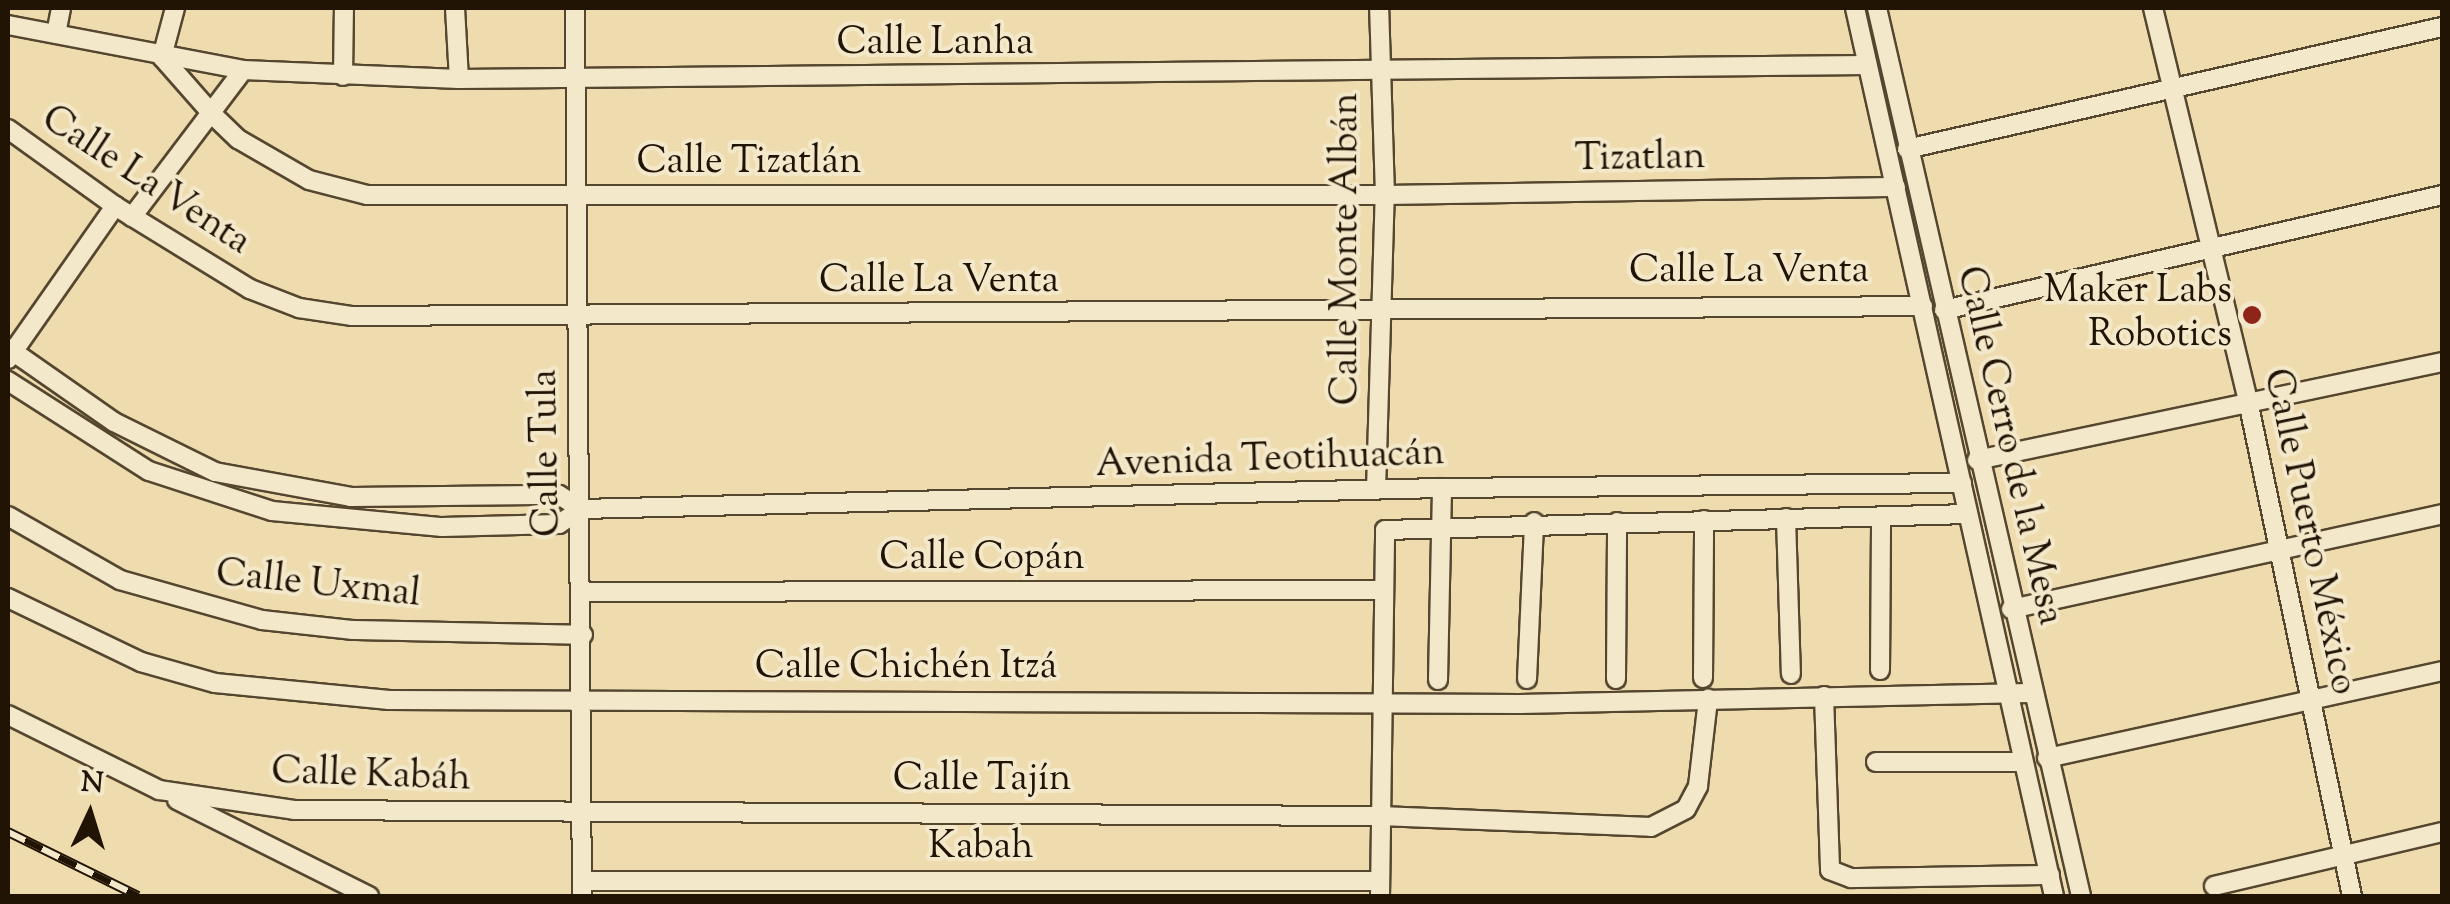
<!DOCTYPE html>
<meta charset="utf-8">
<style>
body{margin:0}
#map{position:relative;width:2450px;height:904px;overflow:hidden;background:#eedcaf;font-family:"Sorts Mill Goudy",serif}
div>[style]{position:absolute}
.roads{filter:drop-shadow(2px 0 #55462f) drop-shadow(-2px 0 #55462f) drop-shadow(0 2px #55462f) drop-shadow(0 -2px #55462f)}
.minor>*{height:18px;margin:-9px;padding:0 9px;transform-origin:9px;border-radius:9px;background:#f4e8cb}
.rail>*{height:10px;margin-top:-5px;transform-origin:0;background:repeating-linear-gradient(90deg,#f4e8cb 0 19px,#221404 0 38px);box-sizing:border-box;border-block:2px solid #221404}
.dots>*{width:28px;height:28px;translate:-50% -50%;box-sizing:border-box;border:5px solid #f4e8cb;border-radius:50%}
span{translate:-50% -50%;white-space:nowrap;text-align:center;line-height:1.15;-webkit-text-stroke:8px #f4e8cb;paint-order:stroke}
.street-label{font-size:38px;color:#221404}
.poi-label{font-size:38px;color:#221404}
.right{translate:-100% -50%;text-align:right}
.frame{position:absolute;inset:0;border:10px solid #221404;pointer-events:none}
.north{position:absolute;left:40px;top:764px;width:100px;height:100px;-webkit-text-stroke:8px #f4e8cb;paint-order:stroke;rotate:4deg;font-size:28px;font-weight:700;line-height:40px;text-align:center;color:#221404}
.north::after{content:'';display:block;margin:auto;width:35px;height:45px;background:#221404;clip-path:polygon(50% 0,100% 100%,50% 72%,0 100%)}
</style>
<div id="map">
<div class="roads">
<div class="minor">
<i style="left:175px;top:8px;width:51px;rotate:104.9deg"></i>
<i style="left:162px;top:57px;width:76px;rotate:48.7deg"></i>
<i style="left:212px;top:114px;width:36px;rotate:44deg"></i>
<i style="left:238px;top:139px;width:82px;rotate:30deg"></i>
<i style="left:309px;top:180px;width:60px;rotate:14.5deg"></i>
<i style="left:367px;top:195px;width:1018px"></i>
<i style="left:1385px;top:195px;width:511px;rotate:-0.9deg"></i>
<i style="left:455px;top:8px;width:71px;rotate:86.8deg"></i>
<i style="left:575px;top:8px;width:888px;rotate:89.55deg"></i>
<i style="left:1855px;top:8px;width:910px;rotate:77.37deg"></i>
<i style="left:1877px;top:8px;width:911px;rotate:77.06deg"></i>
<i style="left:2153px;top:8px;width:409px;rotate:76.4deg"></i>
<i style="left:2249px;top:406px;width:501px;rotate:78.13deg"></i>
<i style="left:8px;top:25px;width:239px;rotate:10.8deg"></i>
<i style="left:243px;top:70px;width:216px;rotate:2.4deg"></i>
<i style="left:459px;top:79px;width:1408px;rotate:-0.57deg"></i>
<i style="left:56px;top:34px;width:26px;rotate:-79deg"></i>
<i style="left:343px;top:76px;width:68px;rotate:-89.2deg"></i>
<i style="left:8px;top:129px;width:132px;rotate:35.7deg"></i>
<i style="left:115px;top:206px;width:158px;rotate:31.6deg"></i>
<i style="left:250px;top:289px;width:53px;rotate:21.2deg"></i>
<i style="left:299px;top:308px;width:54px;rotate:8.6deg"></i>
<i style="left:352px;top:316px;width:1571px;rotate:-0.36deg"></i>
<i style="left:1907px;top:149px;width:549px;rotate:-12.85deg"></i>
<i style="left:132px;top:217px;width:184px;rotate:-52.9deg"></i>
<i style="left:1944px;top:310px;width:511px;rotate:-13deg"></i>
<i style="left:8px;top:348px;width:129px;rotate:34.9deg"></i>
<i style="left:114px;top:422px;width:113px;rotate:26.3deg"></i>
<i style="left:215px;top:472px;width:138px;rotate:10.4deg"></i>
<i style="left:351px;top:497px;width:208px;rotate:-0.6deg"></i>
<i style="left:559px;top:495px;width:26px;rotate:32deg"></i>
<i style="left:8px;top:359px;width:187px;rotate:-55deg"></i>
<i style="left:8px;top:381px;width:167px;rotate:32.6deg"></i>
<i style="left:149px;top:471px;width:129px;rotate:18deg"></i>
<i style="left:272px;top:511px;width:171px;rotate:5.4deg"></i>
<i style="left:442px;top:527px;width:117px;rotate:-1.5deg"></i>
<i style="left:559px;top:524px;width:27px;rotate:-34deg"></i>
<i style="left:1977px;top:460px;width:475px;rotate:-11.9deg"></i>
<i style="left:1376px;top:490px;width:295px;rotate:-88.3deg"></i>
<i style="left:1385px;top:195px;width:187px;rotate:-91.8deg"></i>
<i style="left:581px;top:509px;width:861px;rotate:-1.4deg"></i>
<i style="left:1442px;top:488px;width:520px;rotate:-0.55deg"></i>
<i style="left:8px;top:516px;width:129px;rotate:29.7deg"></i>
<i style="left:120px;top:580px;width:148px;rotate:15.7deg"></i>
<i style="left:262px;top:620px;width:92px;rotate:6.3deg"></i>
<i style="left:353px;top:630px;width:230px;rotate:1.2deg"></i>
<i style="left:1786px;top:518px;width:156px;rotate:88.2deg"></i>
<i style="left:583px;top:592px;width:798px;rotate:-0.14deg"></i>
<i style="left:8px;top:598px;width:148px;rotate:25.7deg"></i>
<i style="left:141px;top:662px;width:77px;rotate:15.8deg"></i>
<i style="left:215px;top:683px;width:175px;rotate:5.6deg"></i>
<i style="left:389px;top:700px;width:1131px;rotate:0.2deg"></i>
<i style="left:1520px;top:704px;width:510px;rotate:-1.24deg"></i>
<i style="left:2011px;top:609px;width:441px;rotate:-12.4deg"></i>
<i style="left:1880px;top:670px;width:154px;rotate:-89.6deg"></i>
<i style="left:1703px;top:678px;width:158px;rotate:-89.6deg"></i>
<i style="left:1527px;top:679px;width:157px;rotate:-87.4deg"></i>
<i style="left:1616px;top:679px;width:157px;rotate:-89.6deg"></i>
<i style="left:1438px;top:680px;width:192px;rotate:-88.8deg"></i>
<i style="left:1824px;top:696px;width:174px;rotate:88deg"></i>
<i style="left:1830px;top:870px;width:22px;rotate:21deg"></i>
<i style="left:1851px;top:878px;width:199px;rotate:-0.9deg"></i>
<i style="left:8px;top:715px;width:169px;rotate:26.4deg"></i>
<i style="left:159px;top:790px;width:136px;rotate:8.4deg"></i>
<i style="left:294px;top:810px;width:1086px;rotate:0.32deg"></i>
<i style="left:1380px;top:816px;width:271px;rotate:2.3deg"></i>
<i style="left:1651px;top:827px;width:39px;rotate:-27deg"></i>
<i style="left:1686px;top:809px;width:26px;rotate:-62deg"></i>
<i style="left:1698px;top:786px;width:88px;rotate:-83.4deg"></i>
<i style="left:2047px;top:758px;width:404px;rotate:-12.4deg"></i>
<i style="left:1876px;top:762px;width:144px"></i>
<i style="left:177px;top:800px;width:215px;rotate:26.6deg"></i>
<i style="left:582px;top:881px;width:797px"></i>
<i style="left:2214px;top:886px;width:234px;rotate:-13.3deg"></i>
<i style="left:1380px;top:896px;width:366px;rotate:-89.2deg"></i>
<i style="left:1385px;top:530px;width:583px;rotate:-1.57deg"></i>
</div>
</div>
<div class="rail">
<i style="left:8px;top:832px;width:145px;rotate:26.2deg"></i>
</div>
<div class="dots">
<i style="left:2252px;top:315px;background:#8f2418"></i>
</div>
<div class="street-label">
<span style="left:935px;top:45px">Calle Lanha</span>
<span style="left:1640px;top:160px;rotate:-1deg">Tizatlan</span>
<span style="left:749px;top:164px">Calle Tizatlán</span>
<span style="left:145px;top:182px;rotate:33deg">Calle La Venta</span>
<span style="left:1348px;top:249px;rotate:-90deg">Calle Monte Albán</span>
<span style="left:1749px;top:273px">Calle La Venta</span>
<span style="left:939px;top:283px">Calle La Venta</span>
<span style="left:2008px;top:446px;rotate:77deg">Calle Cerro de la Mesa</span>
<span style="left:548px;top:453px;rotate:-91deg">Calle Tula</span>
<span style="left:1270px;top:461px;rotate:-2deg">Avenida Teotihuacán</span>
<span style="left:2308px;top:532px;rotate:78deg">Calle Puerto México</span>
<span style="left:982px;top:560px">Calle Copán</span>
<span style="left:318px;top:586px;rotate:6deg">Calle Uxmal</span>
<span style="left:906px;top:669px">Calle Chichén Itzá</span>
<span style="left:371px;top:777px;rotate:2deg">Calle Kabáh</span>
<span style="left:982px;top:781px">Calle Tajín</span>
<span style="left:981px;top:849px">Kabah</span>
</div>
<div class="poi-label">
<span class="right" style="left:2232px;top:315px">Maker Labs<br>Robotics</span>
</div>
<div class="frame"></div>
<div class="north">N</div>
</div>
